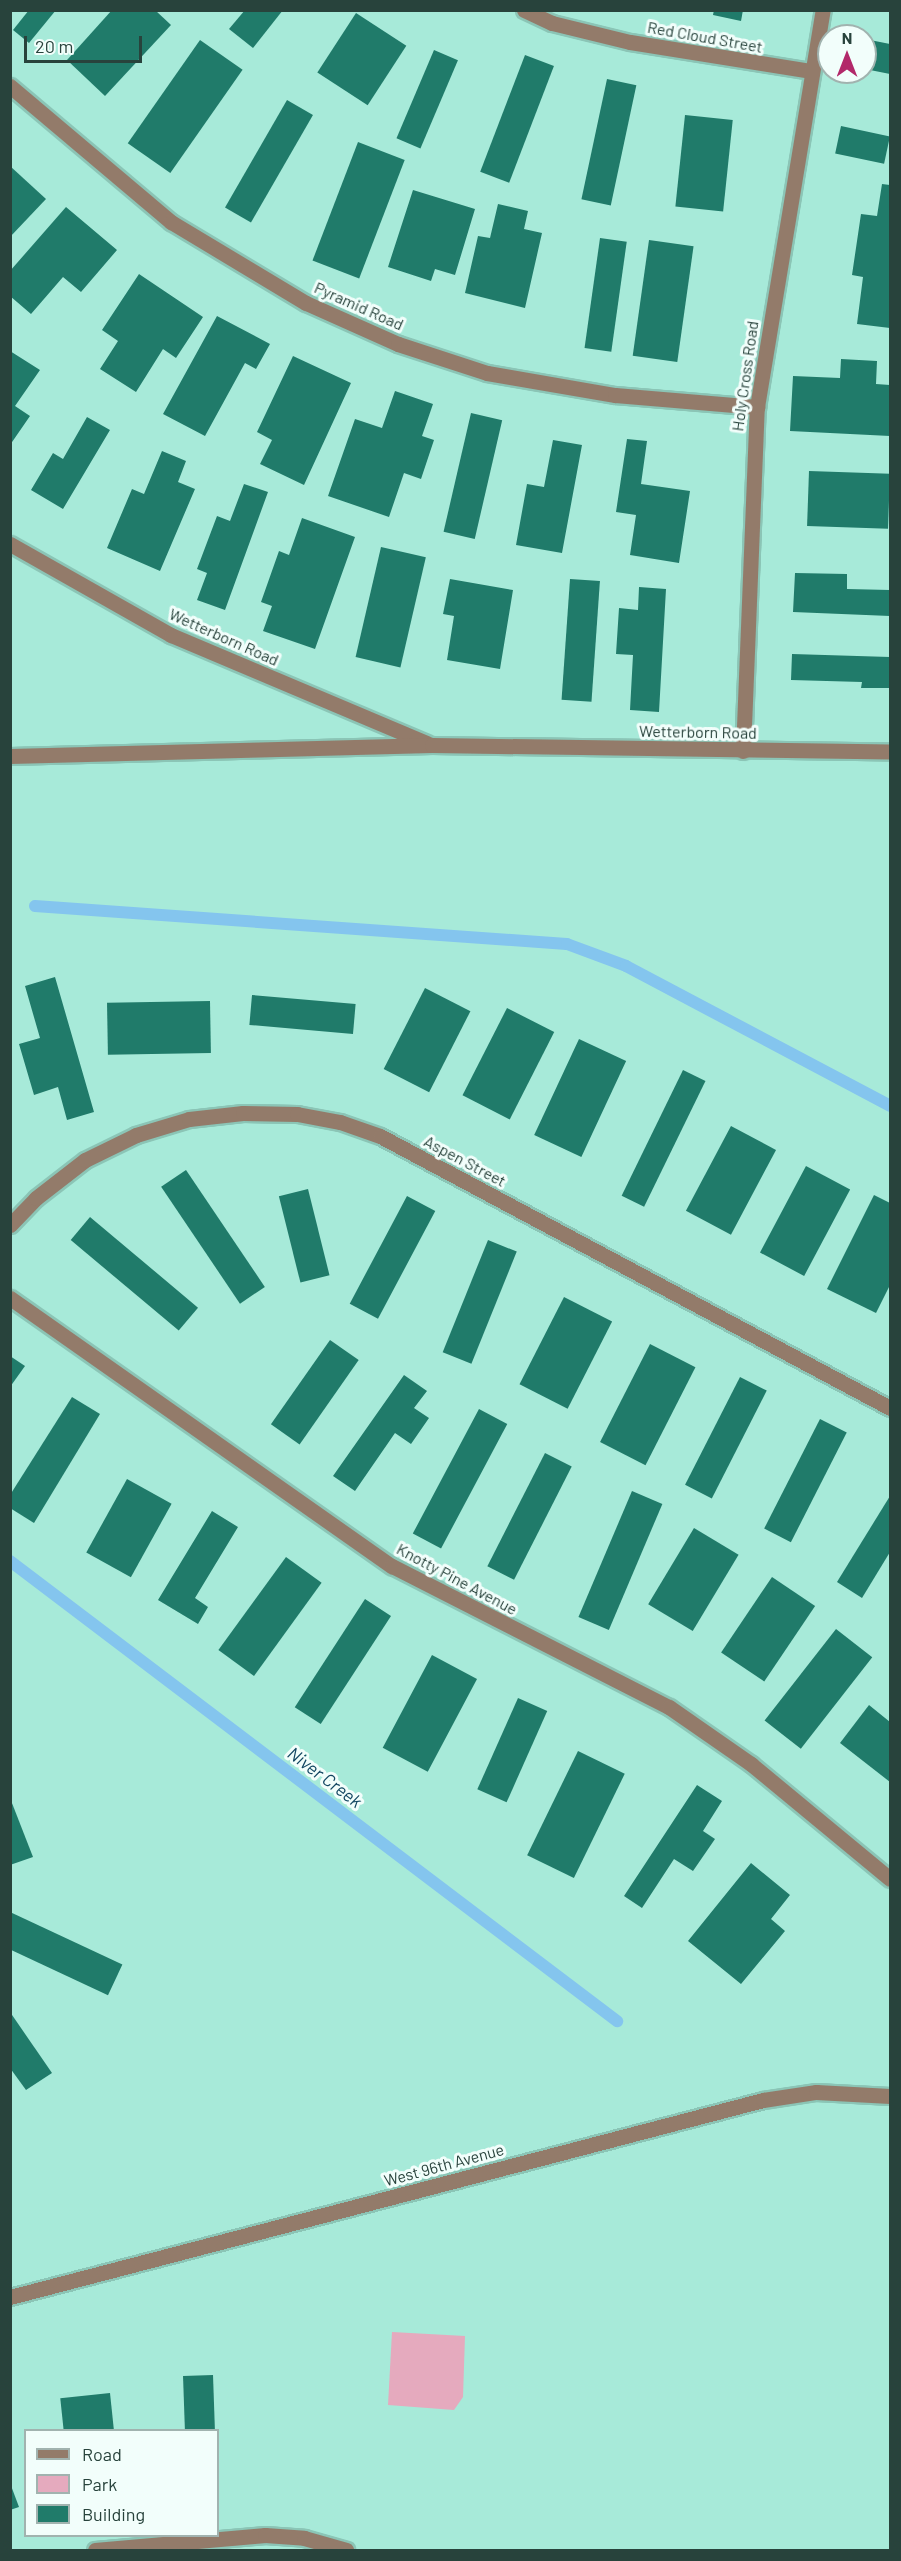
<!DOCTYPE html>
<style>
body{margin:0}
#map{position:relative;width:901px;height:2561px;overflow:hidden;background:#a7ead9;font-family:Barlow,sans-serif}
div>[style]{position:absolute}
.green>*{inset:0;background:#e5aabe}
.stream>*{height:12px;margin:-6px;padding:0 6px;transform-origin:6px;border-radius:6px;background:#84c5ee}
.building>*{inset:0;background:#207b6a;transform-origin:0 0}
.roads{filter:drop-shadow(2px 0 #8bc5b6) drop-shadow(-2px 0 #8bc5b6) drop-shadow(0 2px #8bc5b6) drop-shadow(0 -2px #8bc5b6)}
.minor>*{height:15px;margin:-7.5px;padding:0 7.5px;transform-origin:7.5px;border-radius:7.5px;background:#937b6a}
span{translate:-50% -50%;white-space:nowrap;text-align:center;line-height:1.15;-webkit-text-stroke:6px #f2fefb;paint-order:stroke}
.street-label{font-size:16px;color:#28433c}
.water-label{font-size:18px;color:#134762;font-style:italic}
.frame{position:absolute;inset:0;border:12px solid #28433c;pointer-events:none}
.legend{position:absolute;left:24px;top:2429px;width:195px;height:108px;box-sizing:border-box;background:#f2fefb;border:2px solid #a1b3af;margin:0;padding:8px 10px;list-style:none;font-size:18px;color:#28433c}
.legend li{display:flex;align-items:center;gap:12px;height:30px}
.legend b{width:30px;border:2px solid #a1b3af}
.north{position:absolute;left:817px;top:24px;width:60px;height:60px;box-sizing:border-box;background:#f2fefb;border:2px solid #a1b3af;border-radius:50%;rotate:0deg;font-size:16px;font-weight:700;line-height:24px;text-align:center;color:#28433c}
.north::after{content:'';display:block;margin:auto;width:21px;height:27px;background:#b2296a;clip-path:polygon(50% 0,100% 100%,50% 72%,0 100%)}
.scale{position:absolute;left:24px;top:36px;width:118px;height:27px;box-sizing:border-box;border:3px solid #28433c;border-top:0;padding-left:8px;font-size:18px;line-height:21px;white-space:nowrap;color:#28433c;-webkit-text-stroke:4px #f2fefb;paint-order:stroke}
</style>
<div id="map">
<div class="green">
<i style="clip-path:polygon(392px 2332px,465px 2336px,463px 2397px,454px 2410px,388px 2405px)"></i>
</div>
<div class="stream">
<i style="left:35px;top:906px;width:533px;rotate:4.09deg"></i>
<i style="left:567px;top:944px;width:63px;rotate:20.4deg"></i>
<i style="left:626px;top:966px;width:299px;rotate:27.9deg"></i>
<i style="left:10px;top:1561px;width:762px;rotate:37.16deg"></i>
</div>
<div class="building">
<i style="clip-path:polygon(29px 10px,56px 10px,29px 43px,13px 30px)"></i>
<i style="clip-path:polygon(112px 10px,155px 10px,171px 25px,105px 96px,67px 60px)"></i>
<i style="clip-path:polygon(245px 10px,283px 10px,253px 48px,229px 29px)"></i>
<i style="clip-path:polygon(714px 10px,743px 10px,741px 21px,713px 15px)"></i>
<i style="left:356px;top:13px;width:60px;height:71px;rotate:33deg"></i>
<i style="clip-path:polygon(865px 39px,890px 44px,890px 74px,865px 69px)"></i>
<i style="left:200px;top:40px;width:52px;height:126px;rotate:35deg"></i>
<i style="left:434px;top:50px;width:26px;height:96px;rotate:23deg"></i>
<i style="left:525px;top:55px;width:31px;height:125px;rotate:21deg"></i>
<i style="left:607px;top:79px;width:30px;height:123px;rotate:12deg"></i>
<i style="left:287px;top:100px;width:30px;height:124px;rotate:30deg"></i>
<i style="left:685px;top:115px;width:48px;height:92px;rotate:6deg"></i>
<i style="left:841px;top:126px;width:50px;height:28px;rotate:12deg"></i>
<i style="left:358px;top:142px;width:50px;height:127px;rotate:21deg"></i>
<i style="clip-path:polygon(10px 166px,46px 199px,10px 237px)"></i>
<i style="clip-path:polygon(882px 184px,890px 185px,890px 328px,857px 324px,863px 277px,852px 275px,861px 214px,877px 216px)"></i>
<i style="clip-path:polygon(413px 190px,475px 209px,455px 275px,435px 269px,431px 281px,388px 267px)"></i>
<i style="clip-path:polygon(498px 204px,528px 211px,524px 229px,542px 233px,525px 308px,465px 293px,478px 236px,490px 238px)"></i>
<i style="clip-path:polygon(66px 207px,117px 250px,81px 292px,63px 277px,31px 314px,10px 296px,10px 271px)"></i>
<i style="left:600px;top:238px;width:27px;height:111px;rotate:8deg"></i>
<i style="left:649px;top:240px;width:45px;height:117px;rotate:8deg"></i>
<i style="clip-path:polygon(139px 274px,203px 317px,176px 358px,163px 349px,136px 392px,100px 369px,118px 341px,102px 330px)"></i>
<i style="clip-path:polygon(217px 316px,270px 344px,256px 369px,245px 363px,205px 436px,163px 414px)"></i>
<i style="clip-path:polygon(10px 351px,40px 370px,15px 406px,30px 416px,10px 445px)"></i>
<i style="clip-path:polygon(293px 356px,351px 383px,304px 485px,260px 464px,272px 440px,257px 432px)"></i>
<i style="clip-path:polygon(841px 359px,877px 361px,876px 384px,890px 385px,890px 436px,790px 431px,793px 376px,840px 378px)"></i>
<i style="clip-path:polygon(395px 391px,433px 404px,422px 436px,434px 440px,421px 479px,404px 473px,389px 517px,328px 496px,355px 419px,382px 428px)"></i>
<i style="left:471px;top:413px;width:32px;height:122px;rotate:13deg"></i>
<i style="clip-path:polygon(87px 417px,110px 430px,63px 509px,31px 490px,53px 453px,63px 459px)"></i>
<i style="clip-path:polygon(627px 439px,647px 441px,641px 484px,690px 491px,679px 563px,630px 555px,636px 515px,616px 512px)"></i>
<i style="clip-path:polygon(553px 440px,582px 445px,562px 553px,516px 545px,527px 484px,544px 487px)"></i>
<i style="clip-path:polygon(162px 451px,186px 461px,178px 482px,195px 489px,160px 571px,107px 548px,132px 489px,144px 494px)"></i>
<i style="left:809px;top:471px;width:81px;height:55px;rotate:2deg"></i>
<i style="clip-path:polygon(244px 484px,268px 492px,225px 610px,197px 600px,207px 573px,197px 569px,217px 516px,230px 521px)"></i>
<i style="clip-path:polygon(302px 518px,355px 537px,315px 649px,263px 631px,272px 606px,261px 602px,279px 551px,289px 555px)"></i>
<i style="left:381px;top:547px;width:46px;height:113px;rotate:13deg"></i>
<i style="clip-path:polygon(795px 573px,847px 574px,847px 589px,890px 590px,890px 616px,793px 612px)"></i>
<i style="clip-path:polygon(450px 579px,513px 590px,500px 669px,447px 660px,454px 616px,443px 614px)"></i>
<i style="left:570px;top:579px;width:30px;height:121px;rotate:4deg"></i>
<i style="clip-path:polygon(639px 587px,666px 589px,659px 712px,630px 710px,633px 655px,616px 654px,619px 608px,638px 610px)"></i>
<i style="clip-path:polygon(792px 654px,890px 657px,890px 688px,861px 688px,862px 682px,791px 680px)"></i>
<i style="clip-path:polygon(55px 977px,94px 1112px,67px 1120px,58px 1087px,34px 1095px,19px 1044px,40px 1038px,25px 986px)"></i>
<i style="left:425px;top:988px;width:51px;height:91px;rotate:27deg"></i>
<i style="left:252px;top:995px;width:104px;height:30px;rotate:5deg"></i>
<i style="left:210px;top:1001px;width:52px;height:103px;rotate:89deg"></i>
<i style="left:507px;top:1008px;width:53px;height:98px;rotate:27deg"></i>
<i style="left:579px;top:1039px;width:52px;height:106px;rotate:25deg"></i>
<i style="left:683px;top:1070px;width:25px;height:140px;rotate:26deg"></i>
<i style="left:731px;top:1126px;width:51px;height:96px;rotate:28deg"></i>
<i style="left:806px;top:1166px;width:50px;height:98px;rotate:28deg"></i>
<i style="left:186px;top:1170px;width:141px;height:30px;rotate:56deg"></i>
<i style="left:308px;top:1189px;width:89px;height:30px;rotate:76deg"></i>
<i style="clip-path:polygon(874px 1195px,890px 1203px,890px 1285px,876px 1313px,827px 1289px)"></i>
<i style="left:407px;top:1196px;width:32px;height:122px;rotate:28deg"></i>
<i style="left:90px;top:1217px;width:141px;height:30px;rotate:40deg"></i>
<i style="left:488px;top:1240px;width:31px;height:121px;rotate:22deg"></i>
<i style="left:564px;top:1297px;width:54px;height:98px;rotate:27deg"></i>
<i style="left:330px;top:1340px;width:35px;height:103px;rotate:35deg"></i>
<i style="left:650px;top:1344px;width:51px;height:110px;rotate:27deg"></i>
<i style="clip-path:polygon(10px 1356px,25px 1366px,10px 1387px)"></i>
<i style="clip-path:polygon(404px 1375px,427px 1391px,414px 1408px,429px 1418px,411px 1444px,395px 1433px,355px 1491px,333px 1476px)"></i>
<i style="left:740px;top:1377px;width:30px;height:121px;rotate:27deg"></i>
<i style="clip-path:polygon(72px 1397px,100px 1414px,34px 1523px,10px 1508px,10px 1495px)"></i>
<i style="left:479px;top:1409px;width:32px;height:141px;rotate:28deg"></i>
<i style="left:820px;top:1419px;width:30px;height:123px;rotate:27deg"></i>
<i style="left:545px;top:1453px;width:30px;height:127px;rotate:27deg"></i>
<i style="left:127px;top:1479px;width:51px;height:84px;rotate:29deg"></i>
<i style="left:632px;top:1491px;width:33px;height:137px;rotate:23deg"></i>
<i style="clip-path:polygon(890px 1496px,890px 1552px,862px 1598px,837px 1582px)"></i>
<i style="clip-path:polygon(212px 1511px,238px 1527px,195px 1598px,208px 1607px,198px 1624px,158px 1600px)"></i>
<i style="left:694px;top:1528px;width:52px;height:89px;rotate:31deg"></i>
<i style="left:286px;top:1557px;width:44px;height:115px;rotate:36deg"></i>
<i style="left:772px;top:1577px;width:52px;height:91px;rotate:34deg"></i>
<i style="left:365px;top:1599px;width:31px;height:129px;rotate:33deg"></i>
<i style="left:836px;top:1629px;width:46px;height:116px;rotate:38deg"></i>
<i style="left:432px;top:1655px;width:51px;height:105px;rotate:28deg"></i>
<i style="left:518px;top:1698px;width:32px;height:100px;rotate:24deg"></i>
<i style="clip-path:polygon(869px 1705px,890px 1722px,890px 1782px,840px 1743px)"></i>
<i style="left:578px;top:1751px;width:52px;height:116px;rotate:26deg"></i>
<i style="clip-path:polygon(697px 1785px,722px 1801px,703px 1831px,715px 1839px,693px 1871px,674px 1859px,642px 1908px,624px 1896px)"></i>
<i style="clip-path:polygon(10px 1798px,33px 1857px,10px 1865px)"></i>
<i style="clip-path:polygon(751px 1863px,790px 1895px,771px 1919px,785px 1931px,741px 1984px,688px 1941px)"></i>
<i style="left:10px;top:1912px;width:124px;height:34px;rotate:25deg"></i>
<i style="clip-path:polygon(10px 2012px,52px 2073px,26px 2090px,10px 2068px)"></i>
<i style="left:213px;top:2375px;width:55px;height:30px;rotate:88deg"></i>
<i style="left:110px;top:2393px;width:37px;height:50px;rotate:84deg"></i>
<i style="clip-path:polygon(10px 2483px,19px 2507px,10px 2510px)"></i>
</div>
<div class="roads">
<div class="minor">
<i style="left:524px;top:10px;width:31px;rotate:25deg"></i>
<i style="left:552px;top:23px;width:80px;rotate:13.7deg"></i>
<i style="left:630px;top:42px;width:184px;rotate:9.1deg"></i>
<i style="left:10px;top:86px;width:211px;rotate:40.2deg"></i>
<i style="left:171px;top:222px;width:157px;rotate:31deg"></i>
<i style="left:306px;top:303px;width:101px;rotate:24deg"></i>
<i style="left:398px;top:344px;width:94px;rotate:18deg"></i>
<i style="left:487px;top:373px;width:130px;rotate:9.8deg"></i>
<i style="left:615px;top:395px;width:143px;rotate:4.8deg"></i>
<i style="left:10px;top:544px;width:185px;rotate:29.5deg"></i>
<i style="left:171px;top:635px;width:278px;rotate:22.9deg"></i>
<i style="left:743px;top:751px;width:344px;rotate:-87.7deg"></i>
<i style="left:757px;top:407px;width:402px;rotate:-80.6deg"></i>
<i style="left:10px;top:756px;width:422px;rotate:-1.5deg"></i>
<i style="left:432px;top:745px;width:458px;rotate:0.8deg"></i>
<i style="left:10px;top:1225px;width:37px;rotate:-46deg"></i>
<i style="left:36px;top:1198px;width:62px;rotate:-37.8deg"></i>
<i style="left:85px;top:1160px;width:57px;rotate:-26.1deg"></i>
<i style="left:136px;top:1135px;width:55px;rotate:-16.8deg"></i>
<i style="left:189px;top:1119px;width:54px;rotate:-6.3deg"></i>
<i style="left:243px;top:1113px;width:54px;rotate:1.1deg"></i>
<i style="left:297px;top:1114px;width:44px;rotate:10.5deg"></i>
<i style="left:340px;top:1122px;width:42px;rotate:19.3deg"></i>
<i style="left:380px;top:1136px;width:578px;rotate:28.07deg"></i>
<i style="left:10px;top:1298px;width:467px;rotate:35.1deg"></i>
<i style="left:392px;top:1566px;width:311px;rotate:27deg"></i>
<i style="left:669px;top:1707px;width:100px;rotate:34.8deg"></i>
<i style="left:751px;top:1764px;width:180px;rotate:39.6deg"></i>
<i style="left:10px;top:2297px;width:778px;rotate:-14.66deg"></i>
<i style="left:763px;top:2100px;width:54px;rotate:-8.6deg"></i>
<i style="left:816px;top:2092px;width:74px;rotate:3.1deg"></i>
<i style="left:95px;top:2550px;width:171px;rotate:-5deg"></i>
<i style="left:265px;top:2535px;width:39px;rotate:4deg"></i>
<i style="left:304px;top:2538px;width:44px;rotate:15.9deg"></i>
</div>
</div>
<div class="street-label">
<span style="left:705px;top:37px;rotate:10deg">Red Cloud Street</span>
<span style="left:359px;top:306px;rotate:24deg">Pyramid Road</span>
<span style="left:745px;top:376px;rotate:-82deg">Holy Cross Road</span>
<span style="left:224px;top:637px;rotate:24deg">Wetterborn Road</span>
<span style="left:698px;top:732px;rotate:1deg">Wetterborn Road</span>
<span style="left:465px;top:1161px;rotate:28deg">Aspen Street</span>
<span style="left:457px;top:1579px;rotate:28deg">Knotty Pine Avenue</span>
<span style="left:444px;top:2165px;rotate:-15deg">West 96th Avenue</span>
</div>
<div class="water-label">
<span style="left:325px;top:1777px;rotate:37deg">Niver Creek</span>
</div>
<div class="frame"></div>
<ul class="legend">
<li><b style="height:8px;background:#937b6a"></b>Road</li>
<li><b style="height:16px;background:#e5aabe"></b>Park</li>
<li><b style="height:16px;background:#207b6a"></b>Building</li>
</ul>
<div class="north">N</div>
<div class="scale">20 m</div>
</div>
